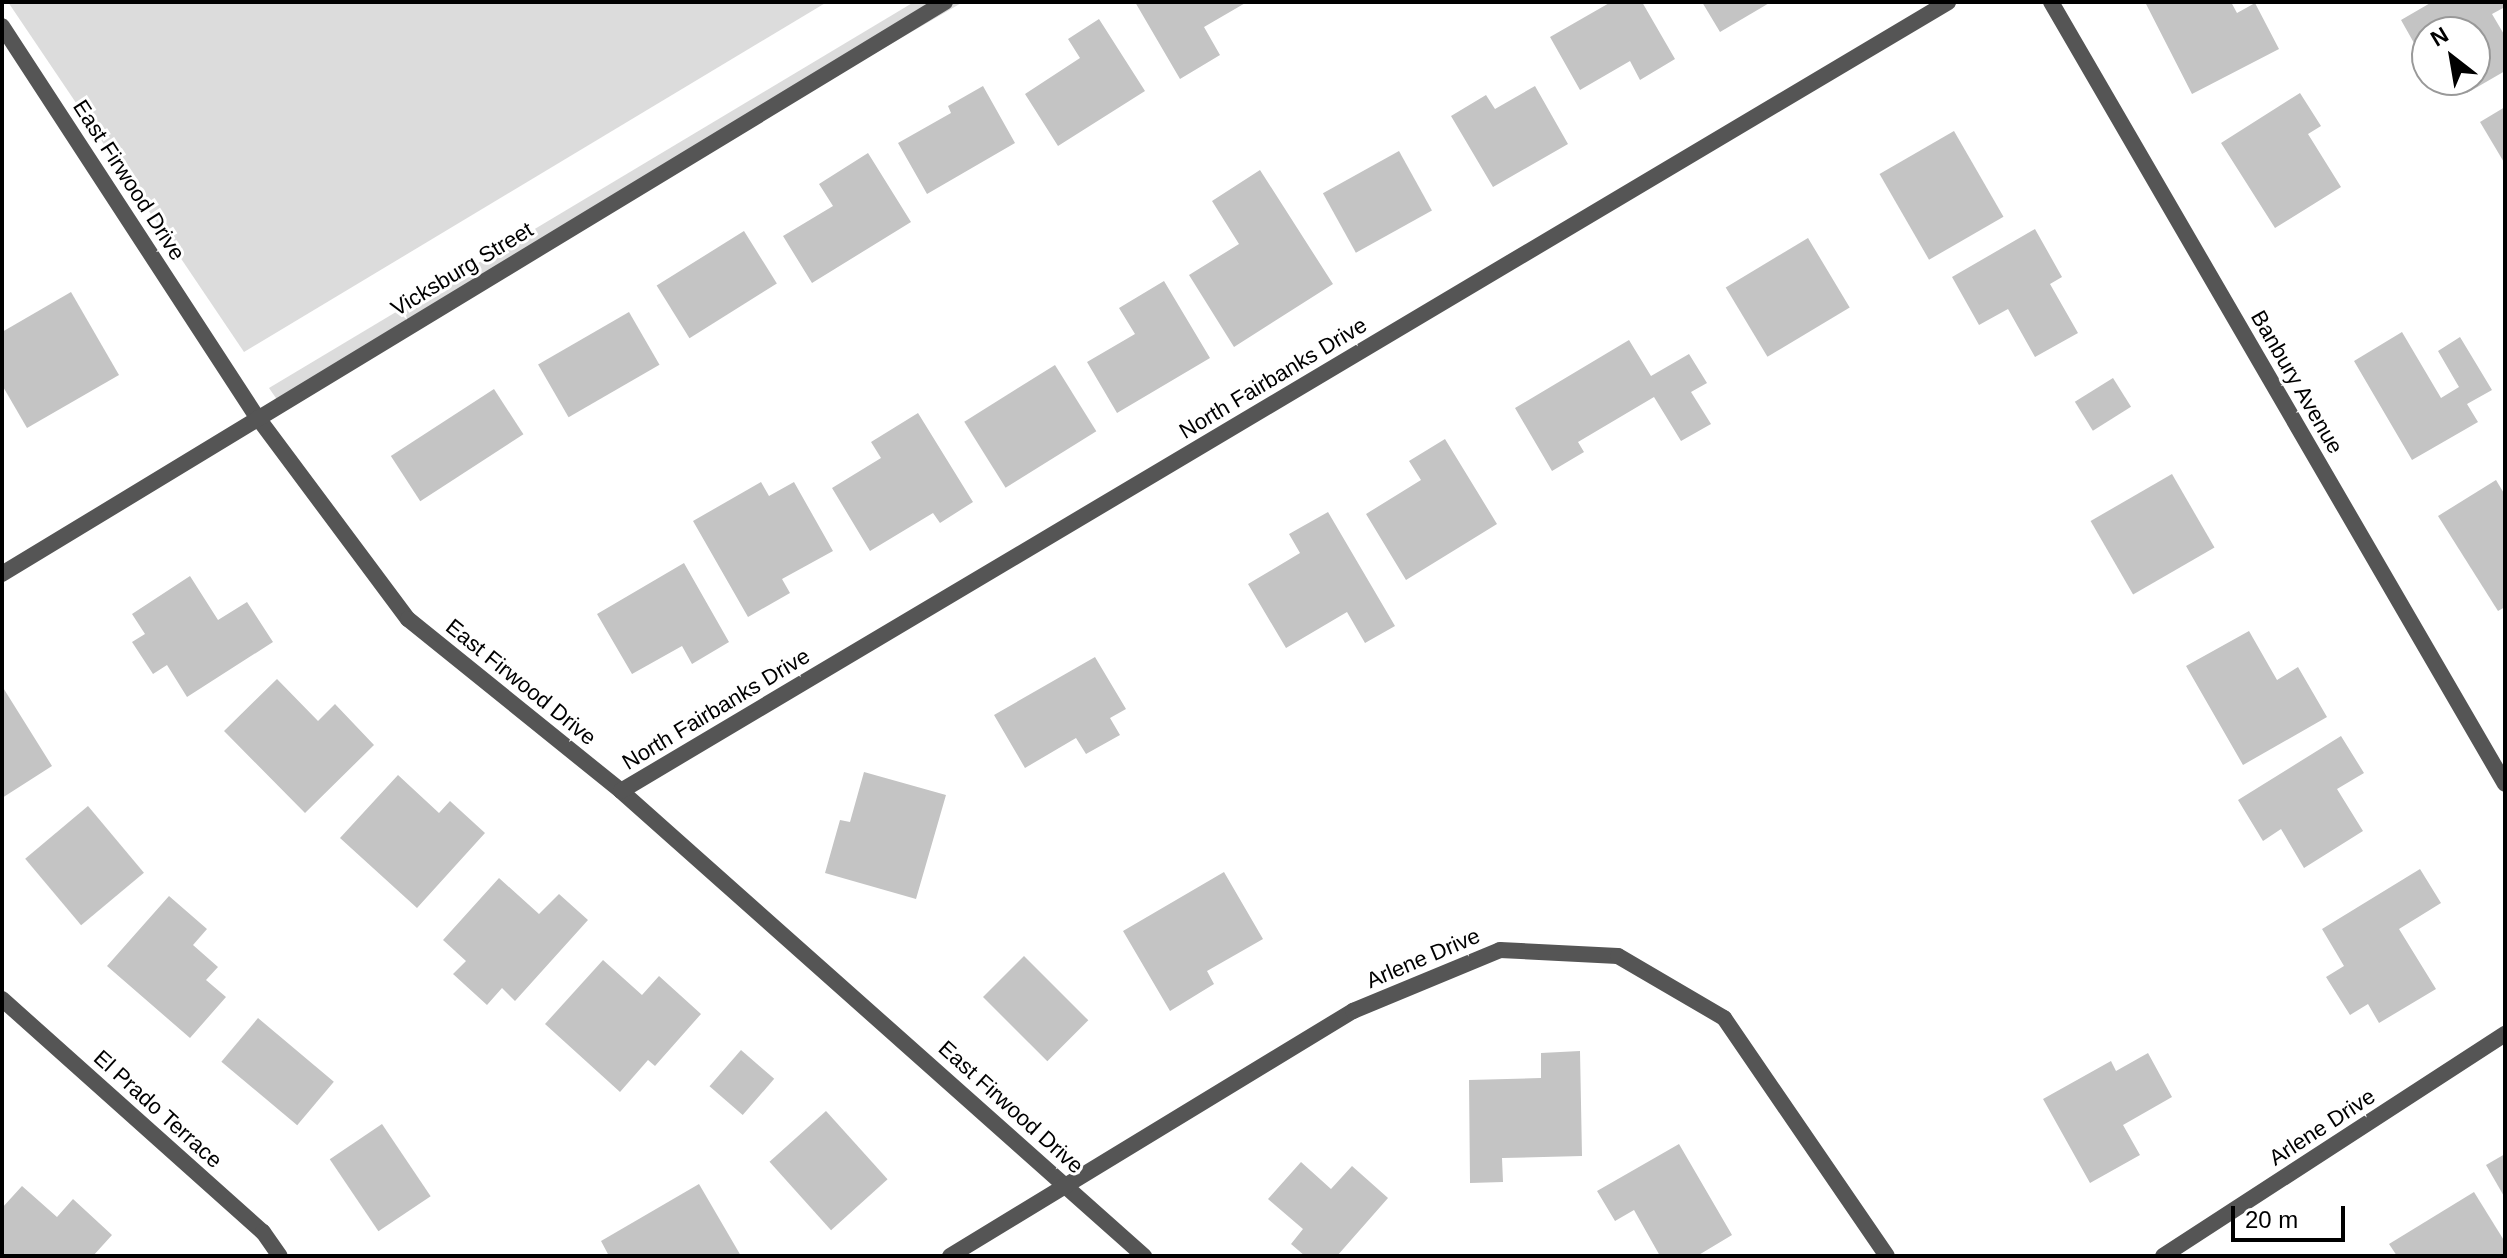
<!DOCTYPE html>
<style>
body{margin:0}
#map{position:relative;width:2507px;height:1258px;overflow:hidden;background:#fff;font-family:Helvetica,sans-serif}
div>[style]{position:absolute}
.green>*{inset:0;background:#dcdcdc}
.building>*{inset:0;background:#c4c4c4;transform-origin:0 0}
.minor>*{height:16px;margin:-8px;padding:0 8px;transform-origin:8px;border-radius:8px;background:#555}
span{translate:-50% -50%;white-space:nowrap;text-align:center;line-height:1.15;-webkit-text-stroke:6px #fff;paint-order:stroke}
.street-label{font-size:22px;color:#000}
.frame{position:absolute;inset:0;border:4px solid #000;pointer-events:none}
.north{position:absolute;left:2411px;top:16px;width:80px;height:80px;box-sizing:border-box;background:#fff;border:2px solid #999;border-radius:50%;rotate:329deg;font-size:22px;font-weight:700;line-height:32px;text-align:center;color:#000}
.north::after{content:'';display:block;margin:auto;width:28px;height:36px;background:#000;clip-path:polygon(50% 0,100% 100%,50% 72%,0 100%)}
.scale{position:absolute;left:2231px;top:1206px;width:114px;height:36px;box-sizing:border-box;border:4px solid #000;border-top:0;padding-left:10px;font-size:24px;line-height:28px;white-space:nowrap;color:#000;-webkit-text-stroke:6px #fff;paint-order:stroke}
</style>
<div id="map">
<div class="green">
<i style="clip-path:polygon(8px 2px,827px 2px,244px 352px)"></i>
<i style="clip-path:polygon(914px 2px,963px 2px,278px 401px,269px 388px)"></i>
</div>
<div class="building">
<i style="clip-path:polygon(1135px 2px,1247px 2px,1204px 27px,1220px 55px,1180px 79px)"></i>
<i style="clip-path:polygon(1611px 2px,1642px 2px,1675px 59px,1640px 80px,1630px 61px,1580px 90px,1550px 37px)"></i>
<i style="clip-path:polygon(1702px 2px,1771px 2px,1720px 32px)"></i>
<i style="clip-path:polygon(2145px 2px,2231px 2px,2237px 13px,2255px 3px,2279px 49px,2192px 94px)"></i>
<i style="clip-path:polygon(2432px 2px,2505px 2px,2505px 7px,2492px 14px,2505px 36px,2505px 71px,2467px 93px,2459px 80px,2475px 80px,2475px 32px,2427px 32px,2427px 66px,2401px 20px)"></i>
<i style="clip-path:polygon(1099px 19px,1145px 91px,1058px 146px,1025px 94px,1080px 58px,1068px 39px)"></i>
<i style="clip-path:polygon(983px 86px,1015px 143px,927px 194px,898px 143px,951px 113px,948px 106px)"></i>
<i style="clip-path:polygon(1535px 86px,1568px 144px,1493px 187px,1451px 116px,1486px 95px,1495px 109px)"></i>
<i style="clip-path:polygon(2300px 93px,2321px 126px,2308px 134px,2341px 187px,2275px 228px,2221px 143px)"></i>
<i style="clip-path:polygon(2505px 107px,2505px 164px,2480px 122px)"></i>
<i style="left:1954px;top:131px;width:99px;height:86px;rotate:60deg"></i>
<i style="left:1399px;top:151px;width:68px;height:87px;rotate:61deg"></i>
<i style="clip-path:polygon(868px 153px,911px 222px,812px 283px,783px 236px,833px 206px,819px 184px)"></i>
<i style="clip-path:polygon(1260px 170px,1333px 284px,1234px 347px,1189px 275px,1239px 244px,1212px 201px)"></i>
<i style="clip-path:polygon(2035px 229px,2062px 277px,2050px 284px,2078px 333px,2035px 357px,2008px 309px,1979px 325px,1952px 277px)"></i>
<i style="left:744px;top:231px;width:62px;height:103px;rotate:58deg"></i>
<i style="left:1808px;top:238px;width:81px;height:96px;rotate:59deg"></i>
<i style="clip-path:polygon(1164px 281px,1210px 358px,1117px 413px,1087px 362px,1135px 334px,1119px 308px)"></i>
<i style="clip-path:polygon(71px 292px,119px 375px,27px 428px,2px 385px,2px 332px)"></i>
<i style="left:629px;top:312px;width:61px;height:105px;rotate:60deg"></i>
<i style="clip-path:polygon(2402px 332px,2441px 398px,2459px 387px,2438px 351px,2460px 337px,2492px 390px,2467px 404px,2478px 422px,2412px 460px,2354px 361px)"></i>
<i style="clip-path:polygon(1629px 340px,1651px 376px,1689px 354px,1707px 383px,1691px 392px,1711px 424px,1681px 441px,1654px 397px,1578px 442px,1584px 452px,1552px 471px,1515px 408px)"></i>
<i style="left:1055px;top:365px;width:78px;height:107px;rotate:58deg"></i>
<i style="left:2113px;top:378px;width:34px;height:45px;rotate:58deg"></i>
<i style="left:494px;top:389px;width:54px;height:123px;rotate:57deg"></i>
<i style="clip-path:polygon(918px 413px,973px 502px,940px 523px,933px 513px,870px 551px,832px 488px,881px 458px,871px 442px)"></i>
<i style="clip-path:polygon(1445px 439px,1497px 524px,1406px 580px,1366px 514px,1421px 480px,1409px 461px)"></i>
<i style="left:2172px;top:474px;width:85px;height:94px;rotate:60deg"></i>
<i style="clip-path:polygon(2496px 480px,2505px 495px,2505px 607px,2498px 611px,2438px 516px)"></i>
<i style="clip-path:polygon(761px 482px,769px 496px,794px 482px,833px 551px,782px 579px,790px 593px,748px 617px,693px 521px)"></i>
<i style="clip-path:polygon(1328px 512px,1395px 626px,1365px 643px,1347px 612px,1286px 648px,1248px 584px,1300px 553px,1289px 534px)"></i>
<i style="clip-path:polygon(684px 563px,729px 642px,692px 664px,682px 646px,632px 674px,597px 614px)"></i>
<i style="clip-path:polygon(190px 576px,218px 620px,247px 602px,273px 642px,187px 697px,167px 665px,153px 674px,132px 642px,145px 634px,132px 614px)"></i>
<i style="clip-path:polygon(2249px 631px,2277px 680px,2298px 667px,2327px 717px,2243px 765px,2186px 666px)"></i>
<i style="clip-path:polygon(1095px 657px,1126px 709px,1110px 718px,1120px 735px,1086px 754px,1076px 738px,1025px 768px,994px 715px)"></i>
<i style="clip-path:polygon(277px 679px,318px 721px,335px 704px,374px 745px,305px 813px,224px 731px)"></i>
<i style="clip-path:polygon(2px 686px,52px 766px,2px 798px)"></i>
<i style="clip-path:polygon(2341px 736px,2364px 773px,2337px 789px,2363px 831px,2304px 868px,2281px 829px,2263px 841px,2238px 800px)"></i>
<i style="clip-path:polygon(864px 772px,946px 795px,916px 899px,825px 873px,840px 820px,850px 822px)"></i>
<i style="clip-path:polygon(398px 775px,439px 813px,450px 801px,485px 833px,417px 908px,340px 838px)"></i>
<i style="left:88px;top:806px;width:87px;height:82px;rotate:50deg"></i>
<i style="clip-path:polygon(2420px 869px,2441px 903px,2399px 929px,2436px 989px,2379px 1023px,2368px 1004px,2350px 1015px,2326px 977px,2344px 966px,2322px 929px)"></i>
<i style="clip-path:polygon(1224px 872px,1263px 939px,1207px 971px,1214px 984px,1170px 1011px,1123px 931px)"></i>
<i style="clip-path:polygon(499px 878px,539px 914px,559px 894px,588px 920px,515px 1001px,502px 988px,487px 1005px,453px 974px,466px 961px,443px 940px)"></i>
<i style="clip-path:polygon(169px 896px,207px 929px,193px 945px,218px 967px,206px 980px,226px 997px,190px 1038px,107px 966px)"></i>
<i style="left:1024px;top:956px;width:91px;height:58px;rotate:45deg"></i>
<i style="clip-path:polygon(603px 960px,642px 995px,659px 976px,701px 1014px,655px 1066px,648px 1060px,620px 1092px,545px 1024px)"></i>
<i style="left:258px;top:1018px;width:99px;height:57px;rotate:40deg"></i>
<i style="left:741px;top:1050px;width:44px;height:48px;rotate:41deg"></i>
<i style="clip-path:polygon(1580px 1051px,1582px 1156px,1502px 1158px,1503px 1182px,1470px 1183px,1469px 1080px,1541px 1078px,1541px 1053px)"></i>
<i style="clip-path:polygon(2148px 1053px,2172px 1097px,2123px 1125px,2140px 1155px,2090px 1183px,2043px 1099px,2111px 1061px,2116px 1071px)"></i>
<i style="left:826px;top:1111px;width:92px;height:76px;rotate:48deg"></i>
<i style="left:382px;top:1124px;width:87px;height:63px;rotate:56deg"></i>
<i style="clip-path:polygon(1679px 1144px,1732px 1235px,1697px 1256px,1660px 1256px,1634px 1210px,1615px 1221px,1597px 1191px)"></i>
<i style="clip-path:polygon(2505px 1154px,2505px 1198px,2486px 1165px)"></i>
<i style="clip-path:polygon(1301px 1162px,1331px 1189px,1352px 1166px,1388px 1198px,1337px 1256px,1305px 1256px,1291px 1244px,1303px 1229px,1268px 1199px)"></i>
<i style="clip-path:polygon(699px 1184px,741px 1256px,609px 1256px,601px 1241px)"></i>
<i style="clip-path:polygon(22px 1186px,57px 1217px,73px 1199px,112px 1235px,93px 1256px,2px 1256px,2px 1208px)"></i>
<i style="clip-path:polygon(2474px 1192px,2505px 1242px,2505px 1256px,2397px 1256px,2389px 1244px)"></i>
</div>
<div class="minor">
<i style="left:2051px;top:2px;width:904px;rotate:59.86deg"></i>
<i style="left:2px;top:26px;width:468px;rotate:56.9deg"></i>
<i style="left:258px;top:418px;width:251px;rotate:53.3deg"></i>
<i style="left:408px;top:619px;width:274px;rotate:38.9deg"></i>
<i style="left:621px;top:791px;width:700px;rotate:41.64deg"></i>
<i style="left:2px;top:574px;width:1103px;rotate:-31.24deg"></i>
<i style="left:621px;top:791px;width:1544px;rotate:-30.73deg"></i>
<i style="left:2px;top:999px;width:350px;rotate:41.8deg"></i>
<i style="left:263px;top:1232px;width:29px;rotate:55deg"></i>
<i style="left:950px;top:1256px;width:472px;rotate:-31.3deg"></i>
<i style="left:1353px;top:1011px;width:159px;rotate:-22.5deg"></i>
<i style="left:1500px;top:950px;width:118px;rotate:2.9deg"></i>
<i style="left:1618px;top:956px;width:123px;rotate:30.3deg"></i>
<i style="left:1724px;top:1018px;width:288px;rotate:55.6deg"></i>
<i style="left:2163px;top:1256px;width:408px;rotate:-33deg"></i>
</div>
<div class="street-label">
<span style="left:129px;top:180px;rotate:57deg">East Firwood Drive</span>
<span style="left:462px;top:269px;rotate:-31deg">Vicksburg Street</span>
<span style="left:1273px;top:378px;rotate:-31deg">North Fairbanks Drive</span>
<span style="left:2297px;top:382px;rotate:60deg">Banbury Avenue</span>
<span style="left:521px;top:682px;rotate:39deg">East Firwood Drive</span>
<span style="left:716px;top:709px;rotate:-31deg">North Fairbanks Drive</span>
<span style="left:1423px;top:958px;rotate:-23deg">Arlene Drive</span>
<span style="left:1011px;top:1107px;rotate:42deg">East Firwood Drive</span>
<span style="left:158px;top:1109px;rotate:42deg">El Prado Terrace</span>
<span style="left:2322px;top:1127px;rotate:-33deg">Arlene Drive</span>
</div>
<div class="frame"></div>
<div class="north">N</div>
<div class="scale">20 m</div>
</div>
